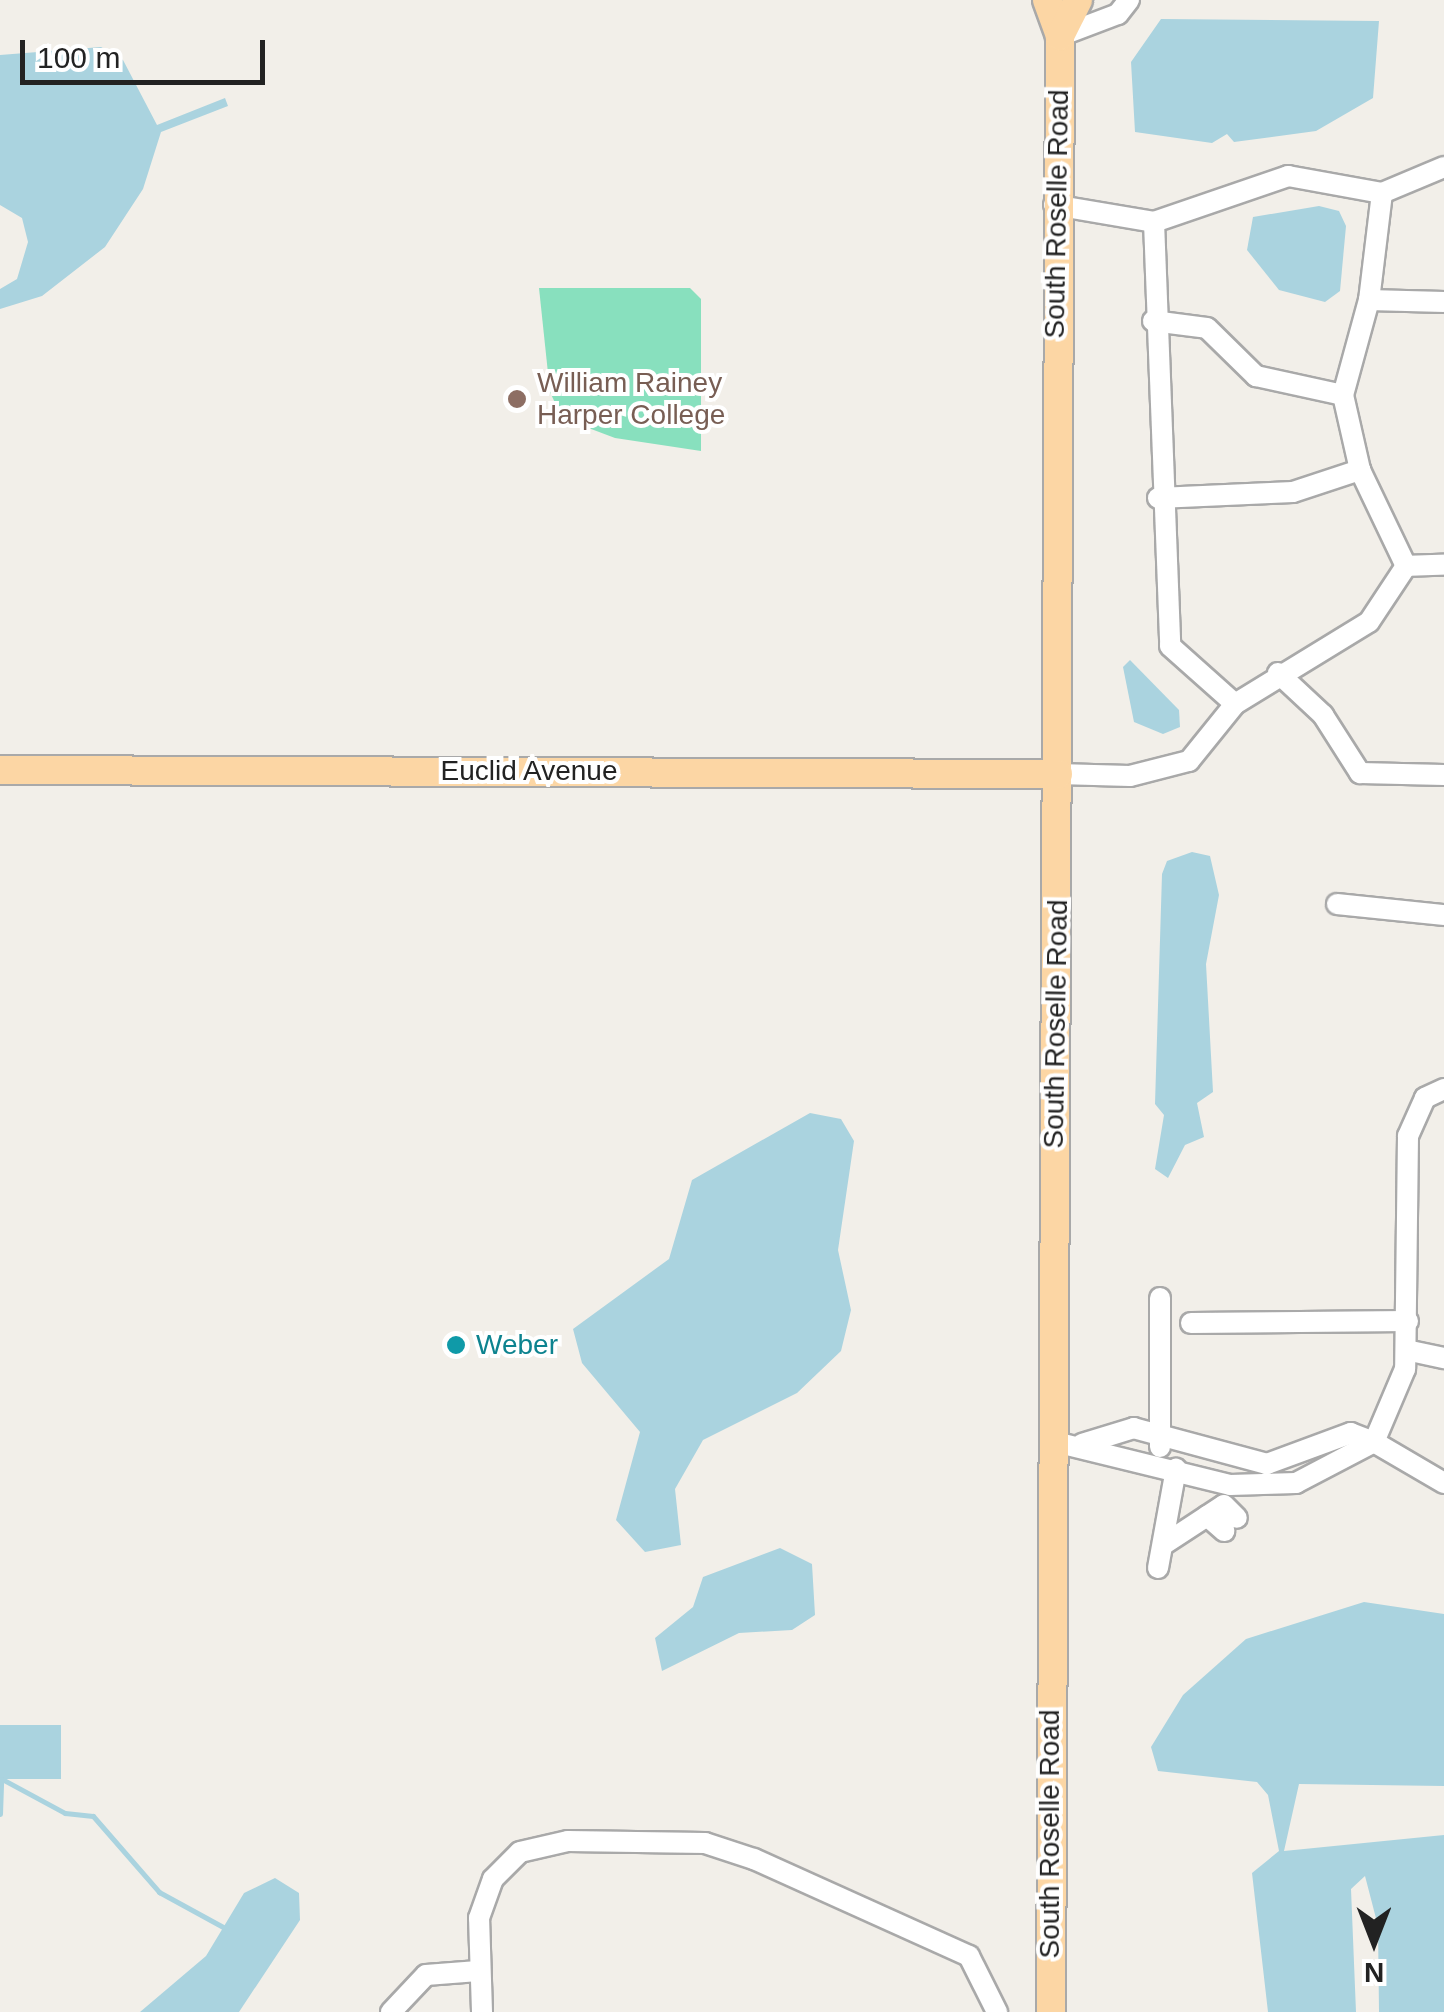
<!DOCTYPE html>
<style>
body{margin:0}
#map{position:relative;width:1444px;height:2012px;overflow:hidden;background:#f2efe9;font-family:Arial,sans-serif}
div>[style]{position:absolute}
.pitch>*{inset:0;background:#88e0be}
.water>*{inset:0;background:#aad3df;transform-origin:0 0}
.stream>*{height:5px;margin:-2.5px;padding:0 2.5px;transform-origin:2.5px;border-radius:2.5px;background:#aad3df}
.roads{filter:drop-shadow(2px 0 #a9a9a9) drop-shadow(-2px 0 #a9a9a9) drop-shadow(0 2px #a9a9a9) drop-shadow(0 -2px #a9a9a9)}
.minor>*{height:20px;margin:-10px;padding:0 10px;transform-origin:10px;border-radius:10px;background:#fff}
.major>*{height:28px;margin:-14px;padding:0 14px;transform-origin:14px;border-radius:14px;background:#fcd6a4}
.dots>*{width:28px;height:28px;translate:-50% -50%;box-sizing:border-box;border:5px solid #fff;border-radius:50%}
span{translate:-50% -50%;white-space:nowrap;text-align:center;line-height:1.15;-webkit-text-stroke:8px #fff;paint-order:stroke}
.street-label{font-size:28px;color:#222}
.education-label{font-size:28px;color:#785e54}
.left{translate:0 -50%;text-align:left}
.culture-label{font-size:28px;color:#0d838f}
.north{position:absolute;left:1324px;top:1892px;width:100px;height:100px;-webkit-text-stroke:8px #fff;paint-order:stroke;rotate:180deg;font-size:28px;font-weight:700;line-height:40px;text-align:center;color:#222}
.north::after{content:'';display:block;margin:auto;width:35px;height:45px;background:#222;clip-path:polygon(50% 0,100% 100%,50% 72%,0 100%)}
.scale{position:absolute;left:20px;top:40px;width:245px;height:45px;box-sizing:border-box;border:5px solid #222;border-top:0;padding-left:12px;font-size:30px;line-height:35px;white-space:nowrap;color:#222;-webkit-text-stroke:8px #fff;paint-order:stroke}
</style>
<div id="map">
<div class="pitch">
<i style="clip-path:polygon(539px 288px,690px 288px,701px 299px,701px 451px,615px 438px,562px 418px,550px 392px)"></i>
</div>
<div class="water">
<i style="clip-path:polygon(1161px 19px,1379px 21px,1373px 98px,1316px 131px,1234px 142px,1227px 134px,1212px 143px,1135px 132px,1131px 62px)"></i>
<i style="clip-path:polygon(101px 47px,123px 60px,157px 125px,225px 98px,228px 106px,161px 132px,143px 189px,105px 247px,42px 296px,0 309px,0 289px,17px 279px,28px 242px,22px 218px,0 205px,0 55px)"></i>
<i style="clip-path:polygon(1319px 206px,1339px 211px,1346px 226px,1340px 291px,1325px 302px,1279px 290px,1247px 250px,1253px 217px)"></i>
<i style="clip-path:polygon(1130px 660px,1179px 710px,1180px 727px,1163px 734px,1134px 722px,1123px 667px)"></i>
<i style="clip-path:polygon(1192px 852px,1210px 856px,1219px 895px,1206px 964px,1213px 1092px,1197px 1103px,1204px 1137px,1185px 1145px,1168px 1178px,1155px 1169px,1164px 1115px,1155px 1104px,1162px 874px,1167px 861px)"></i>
<i style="clip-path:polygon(810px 1113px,841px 1119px,854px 1141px,838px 1250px,851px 1310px,841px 1351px,797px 1393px,703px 1440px,675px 1489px,681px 1545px,645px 1552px,616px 1520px,640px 1432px,582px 1363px,573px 1329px,669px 1259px,692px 1180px)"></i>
<i style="clip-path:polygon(780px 1548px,812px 1564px,815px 1615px,792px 1630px,739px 1633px,662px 1671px,655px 1638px,693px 1607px,703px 1577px)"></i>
<i style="clip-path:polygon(1364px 1602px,1444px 1614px,1444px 1786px,1299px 1784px,1284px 1851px,1444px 1835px,1444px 2012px,1379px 2012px,1378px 1926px,1365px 1876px,1351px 1889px,1356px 2012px,1268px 2012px,1252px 1873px,1279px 1851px,1268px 1795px,1257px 1782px,1158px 1771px,1151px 1747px,1183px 1695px,1246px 1639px)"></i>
<i style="left:0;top:1725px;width:61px;height:54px"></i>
<i style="clip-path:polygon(275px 1878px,299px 1893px,300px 1920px,239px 2012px,140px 2012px,206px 1956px,244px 1893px)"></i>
</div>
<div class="stream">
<i style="left:0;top:1778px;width:74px;rotate:28.3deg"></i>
<i style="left:65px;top:1813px;width:28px;rotate:6deg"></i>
<i style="left:93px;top:1816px;width:101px;rotate:49deg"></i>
<i style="left:159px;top:1892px;width:73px;rotate:28.7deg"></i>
<i style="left:0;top:1814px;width:35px;rotate:-88deg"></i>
</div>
<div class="roads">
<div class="minor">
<i style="left:1060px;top:36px;width:62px;rotate:-20.8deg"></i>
<i style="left:1118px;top:14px;width:18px;rotate:-52deg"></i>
<i style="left:1382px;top:193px;width:67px;rotate:-22.8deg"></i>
<i style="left:1054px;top:205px;width:101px;rotate:9.6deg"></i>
<i style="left:1154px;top:222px;width:142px;rotate:-18.9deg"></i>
<i style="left:1288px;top:176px;width:96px;rotate:10.3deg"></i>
<i style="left:1382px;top:193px;width:108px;rotate:96.9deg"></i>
<i style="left:1369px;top:300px;width:98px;rotate:105.3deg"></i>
<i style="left:1343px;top:395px;width:77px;rotate:77.2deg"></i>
<i style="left:1360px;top:470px;width:106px;rotate:64.4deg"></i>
<i style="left:1154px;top:222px;width:424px;rotate:87.8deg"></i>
<i style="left:1170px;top:646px;width:87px;rotate:41.7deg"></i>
<i style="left:1369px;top:300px;width:75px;rotate:1.5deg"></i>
<i style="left:1153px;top:321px;width:54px;rotate:7.4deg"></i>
<i style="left:1207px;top:328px;width:69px;rotate:44.4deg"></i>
<i style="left:1256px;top:376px;width:89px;rotate:12.3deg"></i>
<i style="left:1158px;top:498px;width:135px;rotate:-2.5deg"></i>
<i style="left:1293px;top:492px;width:71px;rotate:-18.2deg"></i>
<i style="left:1406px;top:566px;width:38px;rotate:-2deg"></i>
<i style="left:1278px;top:673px;width:62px;rotate:43deg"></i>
<i style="left:1323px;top:715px;width:69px;rotate:57.5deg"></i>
<i style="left:1360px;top:773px;width:84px;rotate:1.4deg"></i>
<i style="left:1058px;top:774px;width:72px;rotate:1.6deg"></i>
<i style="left:1130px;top:776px;width:61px;rotate:-14.3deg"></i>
<i style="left:1189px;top:761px;width:73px;rotate:-51.1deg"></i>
<i style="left:1235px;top:704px;width:157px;rotate:-31.5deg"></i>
<i style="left:1369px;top:622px;width:67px;rotate:-56.5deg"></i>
<i style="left:1337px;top:904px;width:108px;rotate:5.9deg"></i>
<i style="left:1444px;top:1089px;width:21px;rotate:155deg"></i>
<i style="left:1425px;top:1098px;width:42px;rotate:114.1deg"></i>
<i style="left:1408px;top:1136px;width:233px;rotate:90.7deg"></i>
<i style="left:1405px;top:1369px;width:79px;rotate:113deg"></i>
<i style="left:1374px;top:1442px;width:81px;rotate:30.4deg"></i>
<i style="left:1160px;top:1298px;width:149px;rotate:90deg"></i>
<i style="left:1191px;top:1323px;width:217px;rotate:-0.5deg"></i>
<i style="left:1406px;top:1350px;width:39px;rotate:12deg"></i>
<i style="left:1051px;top:1441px;width:184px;rotate:13.8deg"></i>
<i style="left:1230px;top:1485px;width:66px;rotate:-1.7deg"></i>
<i style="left:1296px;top:1483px;width:88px;rotate:-27.7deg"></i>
<i style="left:1374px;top:1442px;width:25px;rotate:-159deg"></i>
<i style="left:1351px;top:1433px;width:90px;rotate:159.7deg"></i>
<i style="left:1267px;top:1464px;width:138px;rotate:-164.9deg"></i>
<i style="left:1134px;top:1428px;width:54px;rotate:162.9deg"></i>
<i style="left:1207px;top:1516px;width:23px;rotate:41deg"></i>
<i style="left:1166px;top:1543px;width:69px;rotate:-33.2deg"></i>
<i style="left:1224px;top:1505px;width:18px;rotate:45deg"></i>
<i style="left:1158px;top:1568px;width:101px;rotate:-79.7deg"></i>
<i style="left:391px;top:2012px;width:51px;rotate:-46.6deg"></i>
<i style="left:426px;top:1975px;width:52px;rotate:-4.4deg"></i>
<i style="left:482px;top:2012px;width:94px;rotate:-91.8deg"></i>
<i style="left:479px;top:1918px;width:41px;rotate:-70.3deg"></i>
<i style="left:493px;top:1879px;width:38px;rotate:-45deg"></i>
<i style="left:520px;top:1852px;width:49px;rotate:-12.9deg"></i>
<i style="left:568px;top:1841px;width:137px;rotate:0.8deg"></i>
<i style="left:705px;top:1843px;width:52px;rotate:18.1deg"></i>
<i style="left:754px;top:1859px;width:236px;rotate:24.3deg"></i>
<i style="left:969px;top:1956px;width:63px;rotate:63.4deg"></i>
</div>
<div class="major">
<i style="left:1047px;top:0;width:38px;rotate:70deg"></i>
<i style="left:1060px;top:36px;width:1976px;rotate:90.26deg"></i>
<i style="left:1060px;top:36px;width:40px;rotate:-63.4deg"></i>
<i style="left:0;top:770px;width:1058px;rotate:0.22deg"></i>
</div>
</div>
<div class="dots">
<i style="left:517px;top:399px;background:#8d6e63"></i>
<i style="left:456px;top:1345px;background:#0f9aa8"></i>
</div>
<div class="street-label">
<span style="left:1057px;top:214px;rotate:-89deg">South Roselle Road</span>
<span style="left:529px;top:771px">Euclid Avenue</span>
<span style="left:1056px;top:1024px;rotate:-89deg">South Roselle Road</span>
<span style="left:1050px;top:1834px;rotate:-90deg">South Roselle Road</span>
</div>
<div class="education-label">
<span class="left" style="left:537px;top:399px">William Rainey<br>Harper College</span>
</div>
<div class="culture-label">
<span class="left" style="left:476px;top:1345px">Weber</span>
</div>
<div class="north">N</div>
<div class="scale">100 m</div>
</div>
